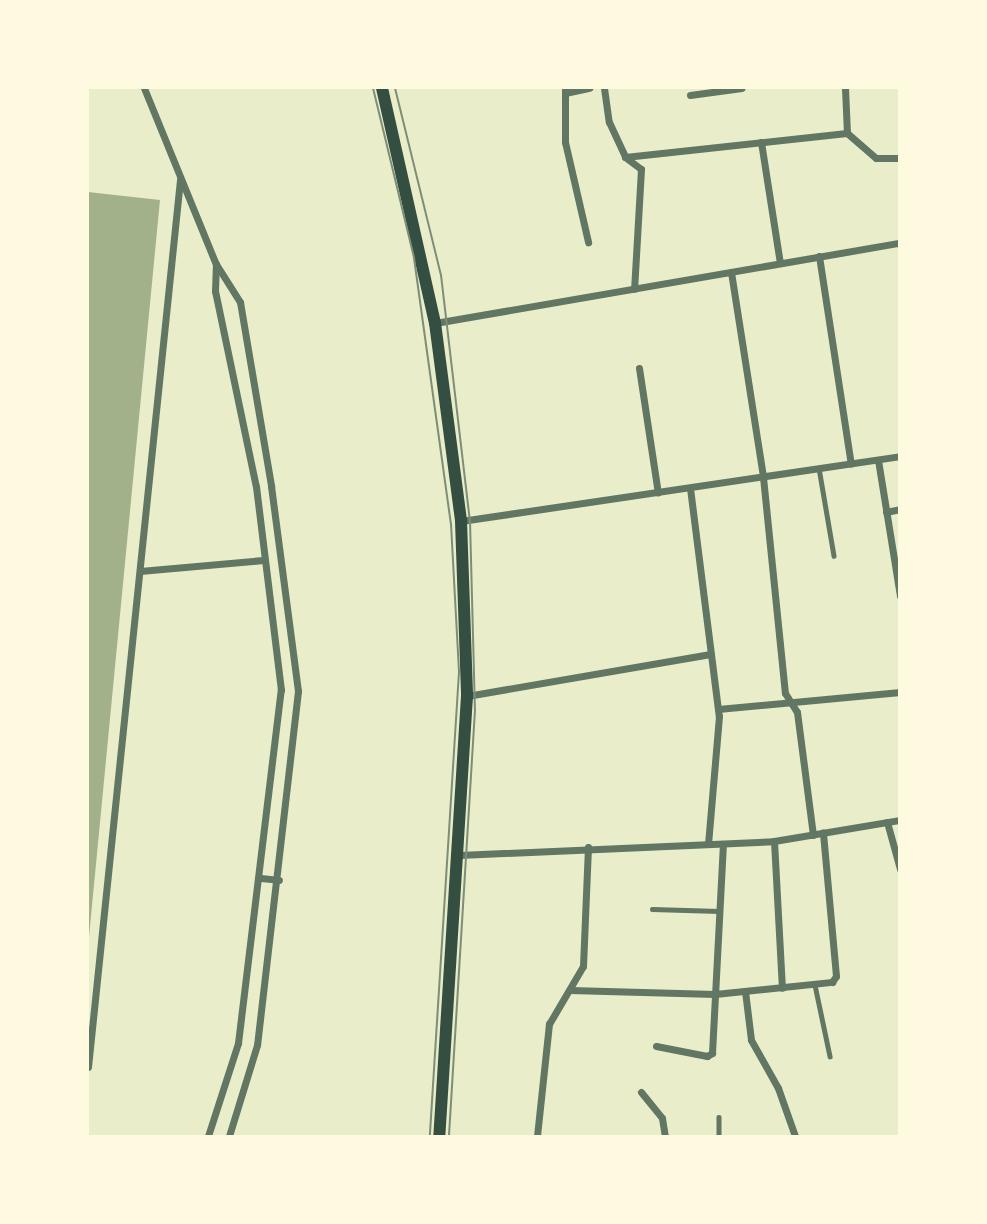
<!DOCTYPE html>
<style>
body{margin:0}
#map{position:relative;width:987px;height:1224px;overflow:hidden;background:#e9edc9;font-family:"Roboto Condensed",sans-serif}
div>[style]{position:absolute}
.water>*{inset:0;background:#a3b18a}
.service>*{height:4.5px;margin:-2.25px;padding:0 2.25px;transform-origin:2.25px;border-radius:2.25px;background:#617663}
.minor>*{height:7px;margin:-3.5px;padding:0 3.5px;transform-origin:3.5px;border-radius:3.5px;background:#617663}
.secondary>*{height:12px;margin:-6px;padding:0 6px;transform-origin:6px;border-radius:6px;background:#344e41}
.tram>*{height:2px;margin:-1px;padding:0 1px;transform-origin:1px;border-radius:1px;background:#7c8e77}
span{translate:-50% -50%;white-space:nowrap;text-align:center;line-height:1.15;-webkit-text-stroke:5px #fefae0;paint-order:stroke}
.frame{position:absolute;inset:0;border:89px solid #fefae0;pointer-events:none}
</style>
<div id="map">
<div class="water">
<i style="clip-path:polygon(88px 192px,160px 200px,88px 947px)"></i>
</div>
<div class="service">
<i style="left:819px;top:468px;width:89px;rotate:80.3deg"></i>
<i style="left:652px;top:909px;width:67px;rotate:1.7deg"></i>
<i style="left:815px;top:985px;width:73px;rotate:78.1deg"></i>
<i style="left:719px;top:1117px;width:19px;rotate:90deg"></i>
</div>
<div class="minor">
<i style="left:144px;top:88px;width:190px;rotate:67.8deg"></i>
<i style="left:216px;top:264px;width:45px;rotate:57.7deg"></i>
<i style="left:240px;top:302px;width:187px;rotate:80.4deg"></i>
<i style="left:271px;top:486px;width:207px;rotate:82.5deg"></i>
<i style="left:298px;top:691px;width:356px;rotate:96.6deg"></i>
<i style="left:257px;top:1045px;width:95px;rotate:107.1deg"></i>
<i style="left:565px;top:88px;width:54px;rotate:90deg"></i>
<i style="left:565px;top:142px;width:103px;rotate:77deg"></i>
<i style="left:604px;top:88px;width:34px;rotate:82deg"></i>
<i style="left:609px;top:122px;width:38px;rotate:65deg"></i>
<i style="left:625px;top:157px;width:20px;rotate:37deg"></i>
<i style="left:641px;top:169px;width:120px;rotate:93.3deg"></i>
<i style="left:845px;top:88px;width:45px;rotate:87.5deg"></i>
<i style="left:565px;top:93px;width:25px;rotate:-12deg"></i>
<i style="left:690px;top:95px;width:52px;rotate:-7.7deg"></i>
<i style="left:761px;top:142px;width:122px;rotate:81.1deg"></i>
<i style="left:625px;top:157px;width:223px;rotate:-6.2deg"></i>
<i style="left:847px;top:133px;width:38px;rotate:41deg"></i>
<i style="left:876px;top:158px;width:24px"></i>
<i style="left:819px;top:256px;width:210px;rotate:81.3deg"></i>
<i style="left:731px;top:272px;width:207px;rotate:81.1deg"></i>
<i style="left:763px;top:477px;width:217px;rotate:84.2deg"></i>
<i style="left:785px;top:693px;width:22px;rotate:58deg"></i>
<i style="left:797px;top:712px;width:124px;rotate:82.6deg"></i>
<i style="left:435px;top:323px;width:472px;rotate:-9.8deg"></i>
<i style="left:639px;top:368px;width:126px;rotate:81.4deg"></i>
<i style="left:878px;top:460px;width:138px;rotate:80.8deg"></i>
<i style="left:690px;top:488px;width:230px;rotate:82.8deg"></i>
<i style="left:719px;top:716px;width:128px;rotate:94.9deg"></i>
<i style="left:886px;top:512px;width:14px;rotate:-12deg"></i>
<i style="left:461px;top:521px;width:444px;rotate:-8.4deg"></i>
<i style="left:140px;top:571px;width:124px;rotate:-5.1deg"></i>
<i style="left:467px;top:696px;width:247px;rotate:-9.8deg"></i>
<i style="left:718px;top:709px;width:183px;rotate:-5.3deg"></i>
<i style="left:887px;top:822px;width:49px;rotate:74.5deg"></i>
<i style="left:774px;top:841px;width:147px;rotate:86.9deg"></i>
<i style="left:459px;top:855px;width:315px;rotate:-2.5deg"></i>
<i style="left:774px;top:841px;width:128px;rotate:-9.5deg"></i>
<i style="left:261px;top:878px;width:18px;rotate:6deg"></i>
<i style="left:570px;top:990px;width:145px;rotate:1.6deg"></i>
<i style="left:715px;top:994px;width:118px;rotate:-5.9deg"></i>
<i style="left:832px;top:982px;width:7px;rotate:-56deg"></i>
<i style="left:836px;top:976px;width:144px;rotate:-95.2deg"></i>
<i style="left:745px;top:991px;width:49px;rotate:83deg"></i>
<i style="left:751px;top:1040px;width:55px;rotate:60.6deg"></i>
<i style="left:778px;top:1088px;width:51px;rotate:70.5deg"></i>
<i style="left:656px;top:1046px;width:52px;rotate:11.1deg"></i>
<i style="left:707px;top:1056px;width:6px;rotate:-31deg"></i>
<i style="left:712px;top:1053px;width:209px;rotate:-87deg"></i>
<i style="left:88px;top:1067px;width:892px;rotate:-84.08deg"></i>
<i style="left:641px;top:1092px;width:33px;rotate:51deg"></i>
<i style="left:662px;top:1118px;width:18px;rotate:81deg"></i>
<i style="left:208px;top:1136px;width:98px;rotate:-72.1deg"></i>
<i style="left:238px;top:1043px;width:356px;rotate:-83.1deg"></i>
<i style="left:281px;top:690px;width:205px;rotate:-97deg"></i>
<i style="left:256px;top:487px;width:200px;rotate:-101.8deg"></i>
<i style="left:215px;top:291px;width:27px;rotate:-88deg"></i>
<i style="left:537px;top:1136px;width:113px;rotate:-83.9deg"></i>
<i style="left:549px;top:1024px;width:67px;rotate:-59.6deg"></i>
<i style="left:583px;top:966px;width:119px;rotate:-87.6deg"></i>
</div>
<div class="secondary">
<i style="left:382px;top:88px;width:241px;rotate:77.3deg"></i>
<i style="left:435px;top:323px;width:200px;rotate:82.5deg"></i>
<i style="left:461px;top:521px;width:175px;rotate:88deg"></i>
<i style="left:467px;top:696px;width:441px;rotate:93.6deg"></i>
</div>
<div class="tram">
<i style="left:373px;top:88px;width:175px;rotate:76.4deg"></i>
<i style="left:414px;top:258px;width:269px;rotate:82.1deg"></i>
<i style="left:451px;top:524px;width:148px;rotate:86.9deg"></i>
<i style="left:459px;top:672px;width:465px;rotate:93.6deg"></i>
<i style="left:395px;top:88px;width:193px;rotate:76.2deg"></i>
<i style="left:441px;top:275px;width:248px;rotate:83.3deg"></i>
<i style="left:470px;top:521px;width:189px;rotate:88.5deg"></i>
<i style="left:475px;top:710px;width:427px;rotate:93.5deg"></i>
</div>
<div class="frame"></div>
</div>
